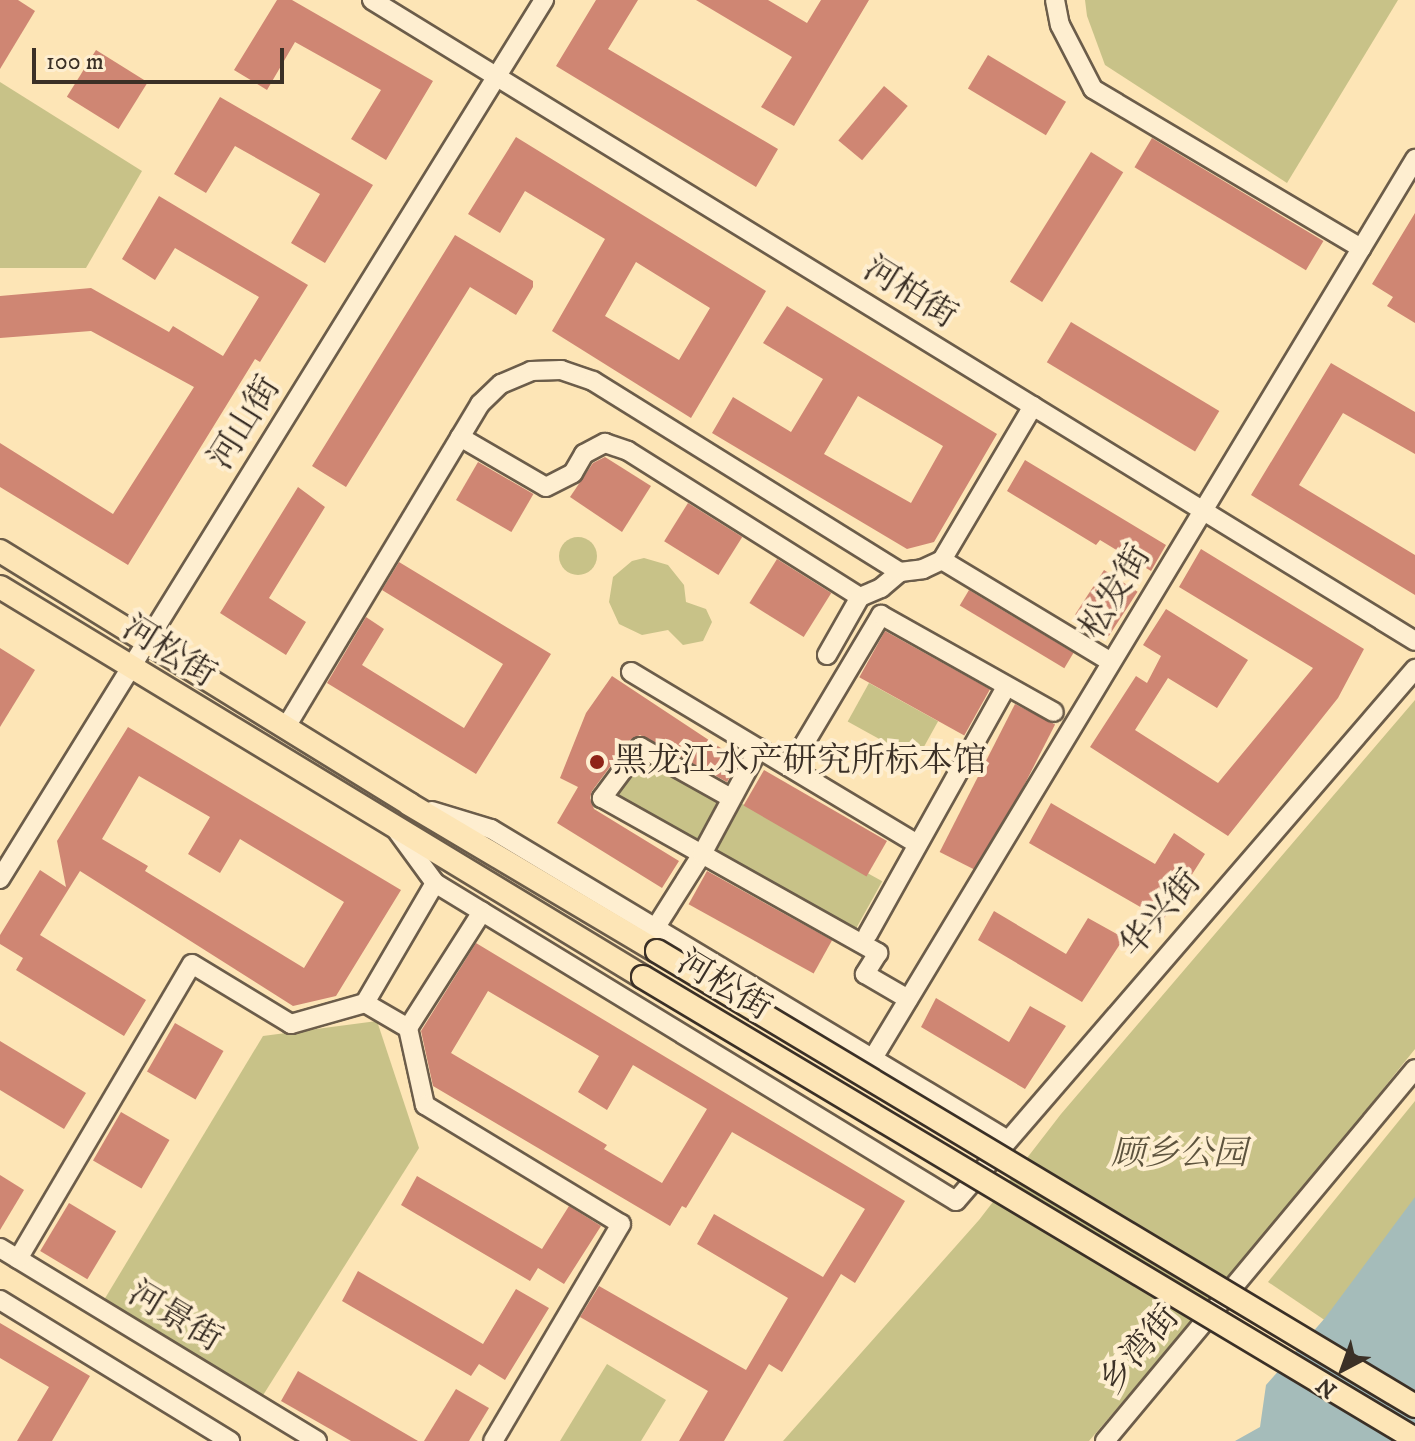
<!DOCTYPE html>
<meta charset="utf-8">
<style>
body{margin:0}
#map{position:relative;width:1415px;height:1441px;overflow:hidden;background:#fde5b6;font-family:"IM FELL DW Pica","Noto Serif SC",serif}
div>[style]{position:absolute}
.green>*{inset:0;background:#c8c288;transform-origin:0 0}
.round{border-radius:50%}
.water>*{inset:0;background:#a5bcba}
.building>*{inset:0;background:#cf8673;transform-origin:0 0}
.roads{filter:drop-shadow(2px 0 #6c5d4a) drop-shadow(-2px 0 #6c5d4a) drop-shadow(0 2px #6c5d4a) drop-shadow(0 -2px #6c5d4a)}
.minor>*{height:18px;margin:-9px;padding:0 9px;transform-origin:9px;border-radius:9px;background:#feeed0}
.major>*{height:22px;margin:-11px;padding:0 11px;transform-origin:11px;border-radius:11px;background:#fde5b6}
.bridges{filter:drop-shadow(2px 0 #3b3026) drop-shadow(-2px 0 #3b3026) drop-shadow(0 2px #3b3026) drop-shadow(0 -2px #3b3026)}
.major-bridge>*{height:22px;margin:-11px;padding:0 11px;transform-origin:11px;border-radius:11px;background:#fde5b6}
.dots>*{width:22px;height:22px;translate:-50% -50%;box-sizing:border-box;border:4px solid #feeed0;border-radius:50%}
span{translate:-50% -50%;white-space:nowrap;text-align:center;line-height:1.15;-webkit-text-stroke:8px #feeed0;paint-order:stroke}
.street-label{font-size:34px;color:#3b3026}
.poi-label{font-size:34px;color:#3b3026}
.left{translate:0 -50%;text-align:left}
.park-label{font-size:34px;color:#5e543e;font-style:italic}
.north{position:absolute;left:1303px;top:1329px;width:80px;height:80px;-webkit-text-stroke:6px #feeed0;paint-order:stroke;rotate:221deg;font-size:22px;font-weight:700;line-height:32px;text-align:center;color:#3b3026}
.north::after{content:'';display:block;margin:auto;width:28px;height:36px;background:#3b3026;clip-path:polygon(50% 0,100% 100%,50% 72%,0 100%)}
.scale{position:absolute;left:32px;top:48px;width:252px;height:36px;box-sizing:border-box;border:4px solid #3b3026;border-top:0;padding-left:10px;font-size:24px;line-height:28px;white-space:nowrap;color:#3b3026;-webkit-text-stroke:6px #feeed0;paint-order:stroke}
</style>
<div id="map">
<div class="green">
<i style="clip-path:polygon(1085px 0,1398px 0,1287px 183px,1105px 65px,1087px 16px)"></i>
<i style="clip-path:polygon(0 82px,142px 171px,86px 268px,0 268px)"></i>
<i class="round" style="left:559px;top:537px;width:38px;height:38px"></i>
<i style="clip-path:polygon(644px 558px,668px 565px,684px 585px,686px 602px,706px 609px,712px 622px,703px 641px,683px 645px,668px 630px,642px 635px,619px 624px,609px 602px,613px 577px,632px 561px)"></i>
<i style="left:869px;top:683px;width:79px;height:44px;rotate:29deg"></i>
<i style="clip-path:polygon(1415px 700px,1415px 1049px,1269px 1231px,1089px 1441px,783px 1441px,979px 1220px,1061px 1114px)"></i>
<i style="left:640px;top:747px;width:277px;height:64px;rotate:29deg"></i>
<i style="clip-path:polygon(377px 1021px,419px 1148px,260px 1400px,101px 1305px,263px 1036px)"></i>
<i style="clip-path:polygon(1415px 1101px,1415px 1381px,1268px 1282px)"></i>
<i style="clip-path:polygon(607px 1364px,666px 1400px,641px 1441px,560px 1441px)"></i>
</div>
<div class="water">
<i style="clip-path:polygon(1415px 1197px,1415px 1434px,1411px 1441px,1235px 1441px,1260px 1427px,1266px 1385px,1325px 1318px)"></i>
</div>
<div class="building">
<i style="clip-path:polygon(0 0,18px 0,35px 11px,0 69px)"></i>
<i style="clip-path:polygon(277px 0,292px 0,433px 81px,386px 160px,351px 139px,381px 90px,295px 42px,267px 90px,234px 70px)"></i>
<i style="clip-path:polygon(596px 0,638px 0,608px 49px,778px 149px,756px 187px,556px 66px)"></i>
<i style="clip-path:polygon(696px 0,768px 0,807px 23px,821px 0,869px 0,794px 126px,761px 107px,792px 57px)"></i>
<i style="left:96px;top:50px;width:61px;height:55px;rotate:32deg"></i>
<i style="left:988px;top:55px;width:91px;height:39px;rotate:31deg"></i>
<i style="left:884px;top:86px;width:31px;height:71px;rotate:40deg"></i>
<i style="clip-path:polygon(220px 97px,373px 185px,325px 263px,291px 243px,320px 194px,235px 146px,206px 193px,174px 174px)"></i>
<i style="clip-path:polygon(evenodd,516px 137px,766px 291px,691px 418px,552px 331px,605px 239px,525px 191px,500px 233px,468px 214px,516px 137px,636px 262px,710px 308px,679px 360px,605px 316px,636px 262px)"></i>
<i style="left:1152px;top:138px;width:200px;height:34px;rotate:31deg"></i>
<i style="left:1091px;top:152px;width:38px;height:153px;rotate:32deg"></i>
<i style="clip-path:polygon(159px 196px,308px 285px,260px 362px,255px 359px,128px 565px,0 487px,0 443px,113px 514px,194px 387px,91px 331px,0 338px,0 296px,91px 288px,169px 332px,173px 326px,223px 356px,259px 297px,175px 248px,155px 280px,122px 259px)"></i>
<i style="clip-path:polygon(1415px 213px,1415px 323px,1387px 306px,1393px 297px,1372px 284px)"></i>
<i style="clip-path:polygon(455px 235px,533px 281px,533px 287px,516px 315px,470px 287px,346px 487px,312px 466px)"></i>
<i style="clip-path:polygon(evenodd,787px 306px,997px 434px,934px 542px,907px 549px,712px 433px,733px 397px,791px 432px,823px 379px,763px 343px,787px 306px,858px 396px,943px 446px,911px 503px,824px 454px,858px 396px)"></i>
<i style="left:1071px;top:322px;width:173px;height:47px;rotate:31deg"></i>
<i style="clip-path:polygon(1331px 363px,1415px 412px,1415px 454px,1343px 413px,1299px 485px,1415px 555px,1415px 595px,1251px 495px)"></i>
<i style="clip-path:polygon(605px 457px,651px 486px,622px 532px,570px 497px,593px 463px)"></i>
<i style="clip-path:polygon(1025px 460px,1166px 545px,1151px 571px,1100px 540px,1096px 545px,1007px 491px)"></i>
<i style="left:478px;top:462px;width:64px;height:44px;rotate:30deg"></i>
<i style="clip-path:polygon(298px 487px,325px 507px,269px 598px,306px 622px,286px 655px,220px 613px)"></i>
<i style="left:688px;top:503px;width:64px;height:45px;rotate:32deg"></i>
<i style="clip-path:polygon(1201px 549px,1364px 649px,1338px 698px,1228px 836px,1090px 747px,1136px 676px,1147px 683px,1161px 656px,1143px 645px,1166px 609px,1248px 660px,1217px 708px,1168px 678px,1135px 730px,1218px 783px,1313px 668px,1179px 587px)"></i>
<i style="left:777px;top:559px;width:64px;height:52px;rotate:32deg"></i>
<i style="clip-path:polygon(399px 562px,551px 654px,476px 774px,327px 683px,366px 617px,384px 629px,362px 665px,464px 728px,503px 664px,382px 590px)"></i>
<i style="left:1104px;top:570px;width:40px;height:53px;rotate:33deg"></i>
<i style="left:969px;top:590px;width:122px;height:18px;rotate:31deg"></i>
<i style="left:885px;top:631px;width:120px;height:53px;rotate:29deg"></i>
<i style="clip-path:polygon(0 648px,35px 670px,0 727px)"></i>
<i style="clip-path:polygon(612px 676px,739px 760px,727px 782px,640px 735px,630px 740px,592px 791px,590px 798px,594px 809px,679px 861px,662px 888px,557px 823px,578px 787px,560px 778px,586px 713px)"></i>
<i style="left:1015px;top:704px;width:45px;height:166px;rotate:27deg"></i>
<i style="clip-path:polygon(evenodd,128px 727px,401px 890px,336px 996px,293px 1006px,80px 871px,40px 935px,146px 1000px,124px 1036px,16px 970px,23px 958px,0 944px,0 935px,40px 870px,66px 887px,57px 841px,128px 727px,139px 776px,210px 817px,188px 854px,220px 873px,240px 839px,344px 902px,304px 968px,145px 871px,148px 866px,102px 839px,139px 776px)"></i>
<i style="left:764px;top:770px;width:142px;height:41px;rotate:30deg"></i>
<i style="clip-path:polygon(1051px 803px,1155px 864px,1174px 833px,1205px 854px,1163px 920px,1029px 843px)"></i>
<i style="left:707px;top:871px;width:143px;height:38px;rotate:29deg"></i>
<i style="clip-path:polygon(994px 911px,1066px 954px,1088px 918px,1124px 938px,1082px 1002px,978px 940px)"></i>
<i style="clip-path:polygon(evenodd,476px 943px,905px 1201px,855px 1283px,841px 1274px,782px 1372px,769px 1364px,724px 1441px,679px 1441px,708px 1391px,580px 1317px,599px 1286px,746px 1370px,788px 1298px,697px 1244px,714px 1214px,823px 1277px,865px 1209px,732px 1132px,686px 1208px,682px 1206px,670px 1226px,433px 1086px,421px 1031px,476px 943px,488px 991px,599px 1056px,578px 1092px,607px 1110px,633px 1065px,707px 1109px,662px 1183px,604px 1149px,607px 1145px,451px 1053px,488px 991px)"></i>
<i style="clip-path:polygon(936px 998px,1009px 1042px,1030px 1006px,1066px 1026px,1025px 1089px,921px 1027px)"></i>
<i style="left:175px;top:1023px;width:56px;height:56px;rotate:30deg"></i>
<i style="clip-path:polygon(0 1041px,86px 1093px,64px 1129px,0 1090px)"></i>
<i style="left:121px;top:1112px;width:56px;height:56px;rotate:30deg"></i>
<i style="clip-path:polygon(0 1175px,24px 1190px,0 1230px)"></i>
<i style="clip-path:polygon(417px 1176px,542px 1249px,569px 1206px,601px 1226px,564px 1284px,538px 1268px,530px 1281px,401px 1205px)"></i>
<i style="left:69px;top:1203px;width:55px;height:56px;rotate:31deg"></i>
<i style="clip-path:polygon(358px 1271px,483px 1344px,516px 1289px,549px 1308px,505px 1380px,479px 1364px,471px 1376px,342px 1301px)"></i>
<i style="clip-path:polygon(0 1323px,90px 1376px,52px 1441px,17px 1441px,49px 1387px,0 1358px)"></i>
<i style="clip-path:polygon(298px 1371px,418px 1441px,351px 1441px,281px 1401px)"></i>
<i style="clip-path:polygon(456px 1389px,489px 1408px,469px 1441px,424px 1441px)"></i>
</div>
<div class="roads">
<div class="minor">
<i style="left:372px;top:0;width:1224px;rotate:31.57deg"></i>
<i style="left:1055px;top:0;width:25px;rotate:79deg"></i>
<i style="left:1060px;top:25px;width:72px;rotate:62.7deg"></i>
<i style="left:1093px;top:89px;width:312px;rotate:30.7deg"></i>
<i style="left:460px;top:437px;width:99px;rotate:30.2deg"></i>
<i style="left:546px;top:487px;width:30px;rotate:-27deg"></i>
<i style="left:573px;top:473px;width:22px;rotate:-60deg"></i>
<i style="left:584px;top:454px;width:24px;rotate:-28deg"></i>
<i style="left:605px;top:443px;width:24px;rotate:19deg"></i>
<i style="left:628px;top:451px;width:274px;rotate:32.2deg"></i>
<i style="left:860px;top:597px;width:23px;rotate:-23deg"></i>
<i style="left:881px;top:588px;width:25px;rotate:-40deg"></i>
<i style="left:900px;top:572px;width:23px;rotate:-7deg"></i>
<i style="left:923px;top:569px;width:21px;rotate:-25deg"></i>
<i style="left:942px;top:560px;width:197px;rotate:31.1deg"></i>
<i style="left:942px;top:560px;width:179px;rotate:-59.4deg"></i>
<i style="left:827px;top:655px;width:67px;rotate:-60.4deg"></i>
<i style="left:631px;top:672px;width:334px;rotate:31deg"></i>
<i style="left:286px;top:727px;width:377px;rotate:-59deg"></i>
<i style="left:480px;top:404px;width:29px;rotate:-44deg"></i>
<i style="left:501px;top:384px;width:33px;rotate:-23deg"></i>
<i style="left:531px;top:371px;width:30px;rotate:-2deg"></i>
<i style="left:561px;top:370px;width:34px;rotate:19deg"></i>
<i style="left:593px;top:381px;width:362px;rotate:31.9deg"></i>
<i style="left:791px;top:766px;width:176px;rotate:-59.2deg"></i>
<i style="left:881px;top:615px;width:198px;rotate:29.3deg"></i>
<i style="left:731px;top:798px;width:104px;rotate:-150.7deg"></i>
<i style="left:640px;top:747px;width:64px;rotate:126.7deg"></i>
<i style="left:602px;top:798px;width:317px;rotate:29.3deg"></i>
<i style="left:878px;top:953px;width:25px;rotate:122deg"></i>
<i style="left:865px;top:974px;width:50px;rotate:30.2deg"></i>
<i style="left:432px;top:811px;width:62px;rotate:17deg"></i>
<i style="left:491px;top:829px;width:603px;rotate:31.03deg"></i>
<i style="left:397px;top:831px;width:64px;rotate:53.8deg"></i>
<i style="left:435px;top:883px;width:610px;rotate:31.4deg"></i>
<i style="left:956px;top:1201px;width:703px;rotate:-49.21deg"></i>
<i style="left:0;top:879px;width:1034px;rotate:-58.25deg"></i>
<i style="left:435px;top:883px;width:139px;rotate:120.3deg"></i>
<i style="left:365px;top:1003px;width:50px;rotate:30.2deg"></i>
<i style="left:408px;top:1028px;width:138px;rotate:-57.5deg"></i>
<i style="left:654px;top:930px;width:90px;rotate:-57.7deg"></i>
<i style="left:702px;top:854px;width:120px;rotate:-61.7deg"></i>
<i style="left:868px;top:934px;width:283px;rotate:-60.8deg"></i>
<i style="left:408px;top:1028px;width:79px;rotate:77.6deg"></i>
<i style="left:425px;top:1105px;width:229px;rotate:31.3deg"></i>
<i style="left:621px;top:1224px;width:252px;rotate:120.5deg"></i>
<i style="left:873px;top:1058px;width:1050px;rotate:-58.91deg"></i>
<i style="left:0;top:1248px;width:371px;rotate:31.3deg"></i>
<i style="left:18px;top:1259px;width:342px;rotate:-59.5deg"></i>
<i style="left:192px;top:964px;width:116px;rotate:31.2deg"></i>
<i style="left:291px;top:1024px;width:77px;rotate:-15.8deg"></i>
<i style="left:0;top:1300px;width:270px;rotate:31.5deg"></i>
<i style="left:1105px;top:1441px;width:484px;rotate:-50.2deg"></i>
</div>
<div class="major">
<i style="left:0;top:551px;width:481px;rotate:31.7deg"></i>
<i style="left:409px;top:804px;width:288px;rotate:30.7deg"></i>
<i style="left:0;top:587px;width:752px;rotate:31.24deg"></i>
</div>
</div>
<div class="bridges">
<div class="major-bridge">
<i style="left:657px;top:951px;width:884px;rotate:30.97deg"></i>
<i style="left:643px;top:977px;width:900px;rotate:30.9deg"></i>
</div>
</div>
<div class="dots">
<i style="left:597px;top:762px;background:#8f2418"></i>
</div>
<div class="street-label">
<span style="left:910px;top:293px;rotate:32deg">河柏街</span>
<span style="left:245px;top:423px;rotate:-58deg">河山街</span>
<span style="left:1116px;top:592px;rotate:-59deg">松发街</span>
<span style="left:169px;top:652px;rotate:32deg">河松街</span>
<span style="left:1161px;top:914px;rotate:-49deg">华兴街</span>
<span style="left:724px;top:986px;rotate:31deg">河松街</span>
<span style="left:175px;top:1317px;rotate:31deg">河景街</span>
<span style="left:1140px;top:1350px;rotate:-50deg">乡湾街</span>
</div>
<div class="poi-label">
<span class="left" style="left:613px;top:762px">黑龙江水产研究所标本馆</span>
</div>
<div class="park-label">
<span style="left:1179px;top:1155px">顾乡公园</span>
</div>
<div class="north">N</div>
<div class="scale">100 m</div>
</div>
